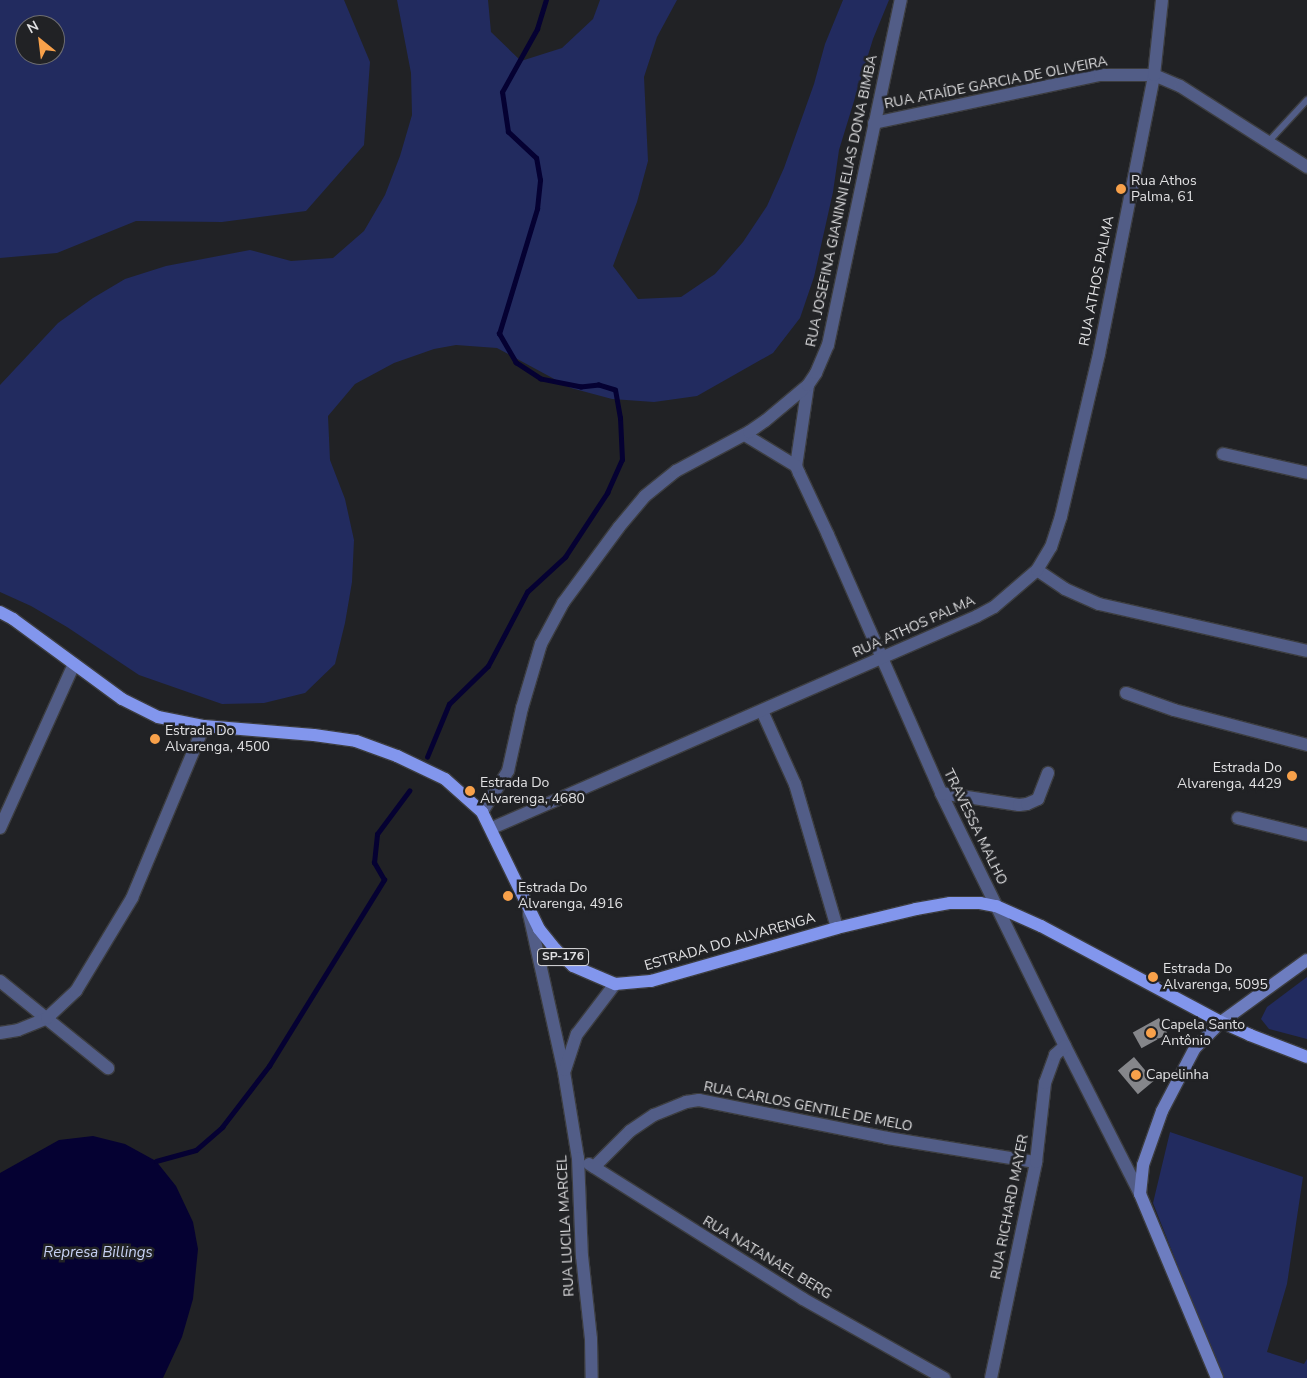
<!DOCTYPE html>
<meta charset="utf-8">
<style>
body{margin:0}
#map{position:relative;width:1307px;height:1378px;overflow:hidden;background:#212225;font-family:"Nunito Sans",sans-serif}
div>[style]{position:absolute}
.green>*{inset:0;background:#222b5f}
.water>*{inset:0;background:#050132}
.stream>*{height:4.5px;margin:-2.25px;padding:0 2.25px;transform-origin:2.25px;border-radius:2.25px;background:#050132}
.building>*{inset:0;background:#85868a;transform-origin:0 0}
.roads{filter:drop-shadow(1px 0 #3c3d40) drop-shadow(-1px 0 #3c3d40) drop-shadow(0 1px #3c3d40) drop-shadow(0 -1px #3c3d40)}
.lane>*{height:6px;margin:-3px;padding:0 3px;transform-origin:3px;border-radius:3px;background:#525d87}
.street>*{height:12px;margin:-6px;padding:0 6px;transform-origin:6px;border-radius:6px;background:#525d87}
.secondary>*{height:12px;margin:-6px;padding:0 6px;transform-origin:6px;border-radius:6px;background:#6d7dc0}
.primary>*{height:12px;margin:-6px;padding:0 6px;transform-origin:6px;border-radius:6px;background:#8296ed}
.dots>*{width:14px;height:14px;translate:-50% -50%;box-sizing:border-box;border:2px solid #212225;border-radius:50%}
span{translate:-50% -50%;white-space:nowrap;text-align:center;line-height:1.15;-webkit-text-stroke:5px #212225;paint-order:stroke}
.shield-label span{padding:1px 4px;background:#212225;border:1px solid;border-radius:4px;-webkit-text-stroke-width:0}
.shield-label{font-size:12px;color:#e1e1e3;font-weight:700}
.street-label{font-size:14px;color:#e1e1e3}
.poi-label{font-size:14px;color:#e1e1e3}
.left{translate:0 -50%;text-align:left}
.right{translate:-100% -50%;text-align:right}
.water-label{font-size:15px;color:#c7d1f3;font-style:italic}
.north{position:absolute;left:15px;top:15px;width:50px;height:50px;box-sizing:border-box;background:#212225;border:1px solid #6e6e71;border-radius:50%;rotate:331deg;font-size:14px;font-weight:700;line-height:20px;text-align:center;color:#e1e1e3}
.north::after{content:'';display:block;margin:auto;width:18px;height:22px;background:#f8a14a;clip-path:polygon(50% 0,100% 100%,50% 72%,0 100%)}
</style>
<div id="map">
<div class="green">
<i style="clip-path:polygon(evenodd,0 0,344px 0,370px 62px,364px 145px,306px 211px,222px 222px,136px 221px,57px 253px,0 258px,0 0,25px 25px,55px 25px,55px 55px,25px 55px,25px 25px)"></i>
<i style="clip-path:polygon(397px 0,488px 0,491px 32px,521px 61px,562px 48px,593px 19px,600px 0,677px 0,657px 37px,644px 77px,648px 161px,637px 202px,613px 266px,638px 299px,681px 297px,715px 274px,743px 242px,767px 206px,784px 168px,814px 84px,825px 44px,843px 0,889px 0,873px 39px,839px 150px,833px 192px,814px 277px,800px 318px,773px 353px,697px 396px,654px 402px,612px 399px,571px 388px,497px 348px,456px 345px,434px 349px,394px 363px,355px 384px,328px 416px,330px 460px,345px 499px,354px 540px,352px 582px,345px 623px,335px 664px,305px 693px,264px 703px,222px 704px,139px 675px,67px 627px,31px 606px,0 592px,0 385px,58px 323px,93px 298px,125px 279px,166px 266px,250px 250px,291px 261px,333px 258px,364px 231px,385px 195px,400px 156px,412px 115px,411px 73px)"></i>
<i style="clip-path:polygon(1307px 977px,1307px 1039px,1269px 1029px,1261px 1019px,1267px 1007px)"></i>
<i style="clip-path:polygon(1170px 1132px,1303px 1177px,1287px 1284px,1267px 1352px,1304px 1364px,1307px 1359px,1307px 1378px,1222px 1378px,1153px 1203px)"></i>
</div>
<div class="water">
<i style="clip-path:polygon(93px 1136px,125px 1144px,156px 1161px,176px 1186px,193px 1222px,198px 1249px,193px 1299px,182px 1337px,163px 1378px,0 1378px,0 1173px,59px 1140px)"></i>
</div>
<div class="stream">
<i style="left:427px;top:757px;width:57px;rotate:-67.5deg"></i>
<i style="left:449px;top:704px;width:54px;rotate:-44.3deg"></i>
<i style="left:488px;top:666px;width:84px;rotate:-62.2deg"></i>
<i style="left:527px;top:592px;width:52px;rotate:-42.6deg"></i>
<i style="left:565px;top:557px;width:77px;rotate:-56.7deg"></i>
<i style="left:607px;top:493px;width:36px;rotate:-66deg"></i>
<i style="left:622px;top:460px;width:42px;rotate:-92.7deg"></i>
<i style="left:620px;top:418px;width:28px;rotate:-100deg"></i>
<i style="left:615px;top:390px;width:17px;rotate:-163deg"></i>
<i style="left:599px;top:385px;width:18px;rotate:174deg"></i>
<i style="left:581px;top:387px;width:41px;rotate:-168.7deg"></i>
<i style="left:541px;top:379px;width:30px;rotate:-147deg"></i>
<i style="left:516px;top:363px;width:34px;rotate:-120deg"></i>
<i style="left:499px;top:334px;width:131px;rotate:-73.1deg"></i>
<i style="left:537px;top:209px;width:29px;rotate:-84deg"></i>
<i style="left:540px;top:180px;width:22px;rotate:-100deg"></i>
<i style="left:536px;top:158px;width:38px;rotate:-137deg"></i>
<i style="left:508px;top:132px;width:40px;rotate:-98.5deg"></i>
<i style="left:502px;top:92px;width:72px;rotate:-60.9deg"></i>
<i style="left:537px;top:29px;width:30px;rotate:-73deg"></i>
<i style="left:156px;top:1161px;width:41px;rotate:-15.4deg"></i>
<i style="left:196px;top:1150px;width:35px;rotate:-41deg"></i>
<i style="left:222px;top:1127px;width:77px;rotate:-52.4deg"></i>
<i style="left:269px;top:1066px;width:219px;rotate:-58.3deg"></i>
<i style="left:384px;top:880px;width:20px;rotate:-120deg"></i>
<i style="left:374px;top:863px;width:29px;rotate:-84deg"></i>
<i style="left:377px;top:834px;width:54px;rotate:-53.3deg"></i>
</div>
<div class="building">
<i style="left:1159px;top:1018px;width:18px;height:30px;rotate:61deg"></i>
<i style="left:1134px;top:1057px;width:31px;height:21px;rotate:50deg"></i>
</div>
<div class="roads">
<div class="lane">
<i style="left:1269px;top:141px;width:56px;rotate:-47.2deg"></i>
</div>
<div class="street">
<i style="left:874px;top:123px;width:231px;rotate:-12deg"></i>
<i style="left:1100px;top:75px;width:54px"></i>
<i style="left:1154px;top:75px;width:28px;rotate:23deg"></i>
<i style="left:1180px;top:86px;width:151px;rotate:32.5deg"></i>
<i style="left:808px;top:385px;width:82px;rotate:98.4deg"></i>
<i style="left:796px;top:466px;width:8px;rotate:67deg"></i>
<i style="left:799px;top:473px;width:68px;rotate:64.9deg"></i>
<i style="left:828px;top:535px;width:282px;rotate:66.3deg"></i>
<i style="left:941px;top:793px;width:282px;rotate:63.9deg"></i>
<i style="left:1065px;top:1046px;width:166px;rotate:63.1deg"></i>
<i style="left:745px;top:435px;width:60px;rotate:31.3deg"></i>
<i style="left:1223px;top:454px;width:86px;rotate:12.7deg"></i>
<i style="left:1037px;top:570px;width:34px;rotate:34deg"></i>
<i style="left:1065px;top:589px;width:37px;rotate:24deg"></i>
<i style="left:1099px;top:604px;width:213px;rotate:12.7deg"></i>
<i style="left:1126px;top:693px;width:51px;rotate:19.5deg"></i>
<i style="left:1174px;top:710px;width:138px;rotate:14.7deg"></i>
<i style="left:762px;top:711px;width:80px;rotate:65.7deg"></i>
<i style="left:795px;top:784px;width:150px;rotate:73.7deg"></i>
<i style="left:941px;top:793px;width:79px;rotate:8.7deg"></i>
<i style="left:1019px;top:805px;width:8px;rotate:-7deg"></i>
<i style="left:1027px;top:804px;width:12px;rotate:-24deg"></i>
<i style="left:1038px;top:799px;width:28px;rotate:-69deg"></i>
<i style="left:482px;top:812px;width:49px;rotate:-57.6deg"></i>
<i style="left:508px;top:771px;width:65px;rotate:-77.5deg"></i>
<i style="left:522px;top:708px;width:67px;rotate:-73.5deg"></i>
<i style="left:541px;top:644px;width:47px;rotate:-61.8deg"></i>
<i style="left:563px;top:603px;width:94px;rotate:-53.6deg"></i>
<i style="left:619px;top:527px;width:40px;rotate:-50deg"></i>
<i style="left:645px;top:496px;width:40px;rotate:-39deg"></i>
<i style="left:676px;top:471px;width:83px;rotate:-28.1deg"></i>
<i style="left:749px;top:432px;width:19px;rotate:-35deg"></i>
<i style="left:765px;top:421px;width:56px;rotate:-39.9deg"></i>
<i style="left:808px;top:385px;width:14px;rotate:-56deg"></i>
<i style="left:816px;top:373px;width:30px;rotate:-67deg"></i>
<i style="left:828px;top:345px;width:353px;rotate:-78.1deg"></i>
<i style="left:1238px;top:818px;width:71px;rotate:13.8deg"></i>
<i style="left:0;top:828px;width:180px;rotate:-65.7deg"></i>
<i style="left:492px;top:828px;width:529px;rotate:-23.61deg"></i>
<i style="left:977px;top:616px;width:19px;rotate:-28deg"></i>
<i style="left:994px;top:607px;width:57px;rotate:-40.7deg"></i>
<i style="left:1037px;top:570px;width:27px;rotate:-59deg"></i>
<i style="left:1051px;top:547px;width:33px;rotate:-72deg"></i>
<i style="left:1061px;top:516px;width:166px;rotate:-76.8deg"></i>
<i style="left:1099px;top:354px;width:284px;rotate:-78.8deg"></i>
<i style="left:1154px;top:75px;width:75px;rotate:-83.9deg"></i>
<i style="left:529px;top:914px;width:162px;rotate:77.5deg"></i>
<i style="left:564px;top:1072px;width:87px;rotate:80.8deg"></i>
<i style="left:578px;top:1158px;width:98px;rotate:87.7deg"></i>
<i style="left:582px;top:1256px;width:83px;rotate:83.8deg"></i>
<i style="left:591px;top:1339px;width:39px;rotate:89deg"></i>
<i style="left:0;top:981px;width:139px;rotate:38.9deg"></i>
<i style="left:0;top:1033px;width:18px;rotate:-9deg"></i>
<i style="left:18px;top:1030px;width:31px;rotate:-22deg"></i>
<i style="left:47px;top:1018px;width:40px;rotate:-43deg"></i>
<i style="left:76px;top:991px;width:109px;rotate:-58.9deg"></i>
<i style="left:132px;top:898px;width:186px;rotate:-67.3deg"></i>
<i style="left:565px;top:1070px;width:38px;rotate:-72deg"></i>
<i style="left:577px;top:1034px;width:63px;rotate:-52.8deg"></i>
<i style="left:589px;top:1164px;width:253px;rotate:32.2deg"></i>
<i style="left:803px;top:1299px;width:162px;rotate:29.3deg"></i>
<i style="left:594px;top:1167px;width:51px;rotate:-45deg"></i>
<i style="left:630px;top:1131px;width:29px;rotate:-34deg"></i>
<i style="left:654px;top:1115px;width:35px;rotate:-22deg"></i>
<i style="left:686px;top:1102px;width:13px;rotate:-9deg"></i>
<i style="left:699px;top:1100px;width:192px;rotate:11.4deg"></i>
<i style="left:887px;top:1138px;width:151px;rotate:9.2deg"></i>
<i style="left:991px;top:1378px;width:221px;rotate:-78.2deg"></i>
<i style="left:1036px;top:1162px;width:80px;rotate:-83.5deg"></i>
<i style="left:1045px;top:1083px;width:30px;rotate:-70deg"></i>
<i style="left:1055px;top:1055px;width:13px;rotate:-42deg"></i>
</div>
<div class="secondary">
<i style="left:1217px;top:1378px;width:199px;rotate:-112.7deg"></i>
<i style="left:1140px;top:1194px;width:29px;rotate:-84deg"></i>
<i style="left:1143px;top:1165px;width:57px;rotate:-70.6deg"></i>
<i style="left:1162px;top:1111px;width:71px;rotate:-62.4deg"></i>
<i style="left:1195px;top:1048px;width:37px;rotate:-45deg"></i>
<i style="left:1221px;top:1022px;width:106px;rotate:-35.8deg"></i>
</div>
<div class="primary">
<i style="left:0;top:612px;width:15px;rotate:28deg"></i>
<i style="left:13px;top:619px;width:135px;rotate:36.3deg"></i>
<i style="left:122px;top:699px;width:40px;rotate:26.6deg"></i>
<i style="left:158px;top:717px;width:47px;rotate:11.1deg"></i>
<i style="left:204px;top:726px;width:110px;rotate:4.7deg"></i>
<i style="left:314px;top:735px;width:42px;rotate:8.1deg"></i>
<i style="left:356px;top:741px;width:44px;rotate:20.1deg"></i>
<i style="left:397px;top:756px;width:53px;rotate:25.6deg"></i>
<i style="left:445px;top:779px;width:50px;rotate:41.7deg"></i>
<i style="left:482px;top:812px;width:130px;rotate:64deg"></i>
<i style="left:539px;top:929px;width:26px;rotate:51deg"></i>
<i style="left:555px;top:949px;width:25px;rotate:43deg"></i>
<i style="left:573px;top:966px;width:46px;rotate:23.2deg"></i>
<i style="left:615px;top:984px;width:36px;rotate:-5deg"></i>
<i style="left:651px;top:981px;width:193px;rotate:-15.9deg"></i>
<i style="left:837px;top:928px;width:81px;rotate:-13.5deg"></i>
<i style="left:916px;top:909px;width:35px;rotate:-10deg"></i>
<i style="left:950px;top:903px;width:30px"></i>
<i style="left:980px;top:903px;width:16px;rotate:11deg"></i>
<i style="left:996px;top:906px;width:49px;rotate:24deg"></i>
<i style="left:1041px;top:926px;width:204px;rotate:28.1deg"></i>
<i style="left:1221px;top:1022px;width:32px;rotate:24deg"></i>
<i style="left:1250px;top:1035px;width:61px;rotate:21.1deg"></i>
</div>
</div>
<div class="dots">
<i style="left:1121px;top:189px;background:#f8a14a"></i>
<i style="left:155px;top:739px;background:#f8a14a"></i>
<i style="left:1292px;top:776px;background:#f8a14a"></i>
<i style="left:470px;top:791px;background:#f8a14a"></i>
<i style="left:508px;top:896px;background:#f8a14a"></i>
<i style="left:1153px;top:977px;background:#f8a14a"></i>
<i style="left:1151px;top:1033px;background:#f8a14a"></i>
<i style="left:1136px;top:1075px;background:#f8a14a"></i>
</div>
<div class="shield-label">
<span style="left:563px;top:957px">SP-176</span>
</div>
<div class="street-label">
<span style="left:996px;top:83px;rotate:-11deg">RUA ATAÍDE GARCIA DE OLIVEIRA</span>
<span style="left:842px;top:201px;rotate:-78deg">RUA JOSEFINA GIANINNI ELIAS DONA BIMBA</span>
<span style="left:1097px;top:281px;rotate:-79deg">RUA ATHOS PALMA</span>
<span style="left:914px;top:627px;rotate:-24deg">RUA ATHOS PALMA</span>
<span style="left:975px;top:827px;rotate:64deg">TRAVESSA MALHO</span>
<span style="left:730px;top:942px;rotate:-16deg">ESTRADA DO ALVARENGA</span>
<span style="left:808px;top:1107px;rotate:11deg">RUA CARLOS GENTILE DE MELO</span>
<span style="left:1010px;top:1207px;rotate:-79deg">RUA RICHARD MAYER</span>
<span style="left:566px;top:1226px;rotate:-93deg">RUA LUCILA MARCEL</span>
<span style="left:767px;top:1258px;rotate:31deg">RUA NATANAEL BERG</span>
</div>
<div class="poi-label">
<span class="left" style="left:1131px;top:189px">Rua Athos<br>Palma, 61</span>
<span class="left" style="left:165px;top:739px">Estrada Do<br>Alvarenga, 4500</span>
<span class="right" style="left:1282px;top:776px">Estrada Do<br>Alvarenga, 4429</span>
<span class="left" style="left:480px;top:791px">Estrada Do<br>Alvarenga, 4680</span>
<span class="left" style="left:518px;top:896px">Estrada Do<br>Alvarenga, 4916</span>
<span class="left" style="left:1163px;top:977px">Estrada Do<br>Alvarenga, 5095</span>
<span class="left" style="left:1161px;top:1033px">Capela Santo<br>Antônio</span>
<span class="left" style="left:1146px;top:1075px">Capelinha</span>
</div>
<div class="water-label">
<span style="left:98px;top:1253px">Represa Billings</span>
</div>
<div class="north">N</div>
</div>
